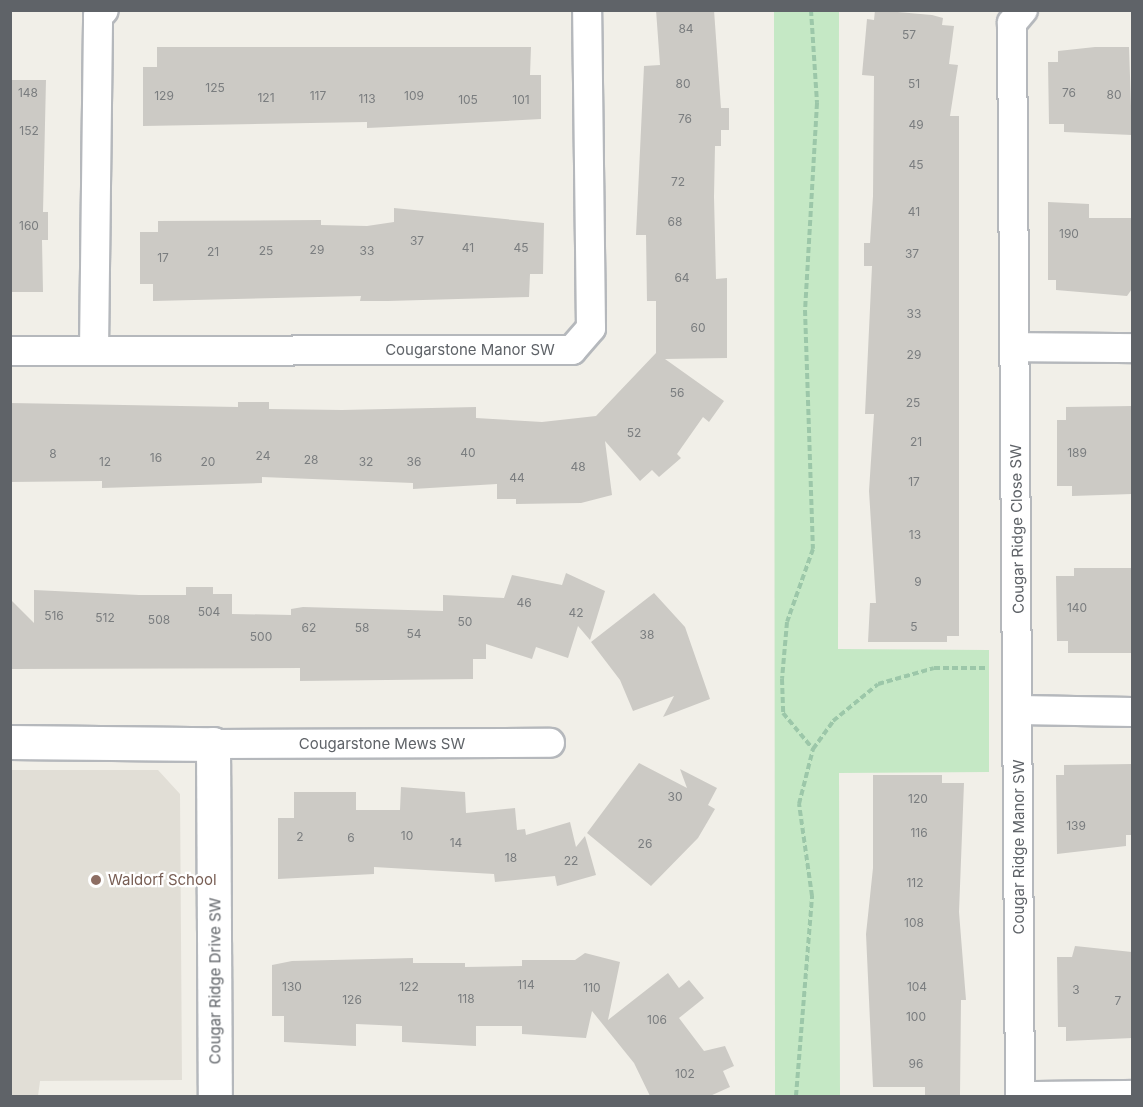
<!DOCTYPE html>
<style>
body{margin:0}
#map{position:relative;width:1143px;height:1107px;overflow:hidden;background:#f1efe8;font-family:Inter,sans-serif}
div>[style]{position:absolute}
.education>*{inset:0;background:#e1ded6}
.green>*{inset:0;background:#c5e8c5}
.building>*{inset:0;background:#cccac5}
.path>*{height:4px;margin-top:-2px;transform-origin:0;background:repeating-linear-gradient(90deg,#9cc7a9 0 6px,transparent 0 9px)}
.roads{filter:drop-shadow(2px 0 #b5b8bc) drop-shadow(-2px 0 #b5b8bc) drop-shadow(0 2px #b5b8bc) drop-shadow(0 -2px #b5b8bc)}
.minor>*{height:28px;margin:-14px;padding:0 14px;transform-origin:14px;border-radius:14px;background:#fff}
.tertiary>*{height:33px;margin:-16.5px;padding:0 16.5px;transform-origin:16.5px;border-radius:16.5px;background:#fff}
.dots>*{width:16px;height:16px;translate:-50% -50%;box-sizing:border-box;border:3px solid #fff;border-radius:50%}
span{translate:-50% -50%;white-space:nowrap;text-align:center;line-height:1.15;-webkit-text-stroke:4.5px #fff;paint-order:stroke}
.number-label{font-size:12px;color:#7a7d7f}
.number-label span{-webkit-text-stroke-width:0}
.street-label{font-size:15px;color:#5f6368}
.education-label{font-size:15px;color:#785e54}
.left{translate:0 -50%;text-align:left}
.frame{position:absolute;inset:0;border:12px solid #5f6368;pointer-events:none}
</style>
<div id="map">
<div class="education">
<i style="clip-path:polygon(11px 770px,158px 770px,180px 794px,182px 1080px,40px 1081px,38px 1096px,11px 1096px)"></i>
</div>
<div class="green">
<i style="clip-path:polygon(774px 11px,839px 11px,838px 649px,989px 650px,989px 772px,839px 773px,840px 1096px,775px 1096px)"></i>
</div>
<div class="building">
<i style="clip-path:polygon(656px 10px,714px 10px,721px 108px,729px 108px,729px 130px,721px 130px,721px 146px,715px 146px,714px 197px,716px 279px,727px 278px,727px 358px,665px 359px,724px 401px,709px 422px,703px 417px,677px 454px,681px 458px,659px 477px,652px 470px,640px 481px,605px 441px,612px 495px,581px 503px,516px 504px,516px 499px,497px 499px,497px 484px,413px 489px,413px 483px,262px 477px,262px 483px,102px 488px,102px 481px,10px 482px,10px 403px,238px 407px,238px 402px,269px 402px,269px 409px,342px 410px,476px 407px,476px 418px,542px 422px,596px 416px,656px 353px,656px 301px,647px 301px,646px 235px,636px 235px,644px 66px,660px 65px)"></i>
<i style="clip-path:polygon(875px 10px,932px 15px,943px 18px,942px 25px,954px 26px,949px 64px,958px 65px,950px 116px,959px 116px,959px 636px,947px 636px,947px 642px,868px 642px,870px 603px,876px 603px,869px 491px,874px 414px,865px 414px,872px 266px,864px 266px,864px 243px,870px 243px,873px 196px,874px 76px,862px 75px,867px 19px,874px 20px)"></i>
<i style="clip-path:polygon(157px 47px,531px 47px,530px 75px,541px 75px,541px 119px,389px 127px,367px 128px,367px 122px,143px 126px,143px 67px,157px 67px)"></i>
<i style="clip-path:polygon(1095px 47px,1129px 47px,1132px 135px,1064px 132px,1064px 124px,1049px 124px,1048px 62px,1058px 62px,1058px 51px)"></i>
<i style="clip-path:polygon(10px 80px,46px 80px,43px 212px,48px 212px,48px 240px,42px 240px,43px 292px,10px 292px)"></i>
<i style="clip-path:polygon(1048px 202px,1089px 204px,1089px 218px,1132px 218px,1132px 289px,1127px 296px,1056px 290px,1056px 280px,1048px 280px)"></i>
<i style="clip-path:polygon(394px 208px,544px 223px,543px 274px,530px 274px,529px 297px,388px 301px,360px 301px,361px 296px,153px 301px,153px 284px,140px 284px,140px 232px,158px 232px,158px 221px,321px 220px,321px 225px,367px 226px,394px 222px)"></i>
<i style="clip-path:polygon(1132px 406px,1132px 494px,1072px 496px,1072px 486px,1057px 486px,1057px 420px,1066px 420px,1066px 407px)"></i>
<i style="clip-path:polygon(1074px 568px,1132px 568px,1132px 653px,1068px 653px,1068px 641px,1057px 641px,1056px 576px,1074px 576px)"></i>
<i style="clip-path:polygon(566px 573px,605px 591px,590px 640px,578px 626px,568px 658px,536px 647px,532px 659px,486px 644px,486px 659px,473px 659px,473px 679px,300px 681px,300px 668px,10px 669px,10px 599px,34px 623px,34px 590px,139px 595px,186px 595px,186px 587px,213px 587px,213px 594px,232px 594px,232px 614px,291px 615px,291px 609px,303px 607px,443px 611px,443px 595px,504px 598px,512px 575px,562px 585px)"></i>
<i style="clip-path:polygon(654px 593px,685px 627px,710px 699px,663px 717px,674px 696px,633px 711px,620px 680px,591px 642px)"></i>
<i style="clip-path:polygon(639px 763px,687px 788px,680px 769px,717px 788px,708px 805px,715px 809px,698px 838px,651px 886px,587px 833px)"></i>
<i style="clip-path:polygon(1132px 764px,1132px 835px,1126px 835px,1126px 846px,1057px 854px,1056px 775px,1064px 775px,1064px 765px)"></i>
<i style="clip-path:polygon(873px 775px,942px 775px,942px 783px,964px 783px,959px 912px,966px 1000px,961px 1000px,960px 1096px,925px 1096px,925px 1087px,873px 1087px,866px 934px,873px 868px)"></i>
<i style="clip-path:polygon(401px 787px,465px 792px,466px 813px,515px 808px,517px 830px,525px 829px,526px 835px,570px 822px,576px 847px,585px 836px,596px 875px,557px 886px,555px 876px,495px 882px,494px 874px,374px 867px,374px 874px,278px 879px,278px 818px,294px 818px,294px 792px,356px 792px,356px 810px,400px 810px)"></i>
<i style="clip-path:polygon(1075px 946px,1132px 952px,1132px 1038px,1066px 1041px,1066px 1027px,1058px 1027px,1057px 957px,1072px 957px)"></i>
<i style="clip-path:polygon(585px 953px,620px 962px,608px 1020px,668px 973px,679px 988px,689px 980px,704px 998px,679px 1018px,704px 1051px,725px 1046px,734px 1066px,723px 1071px,730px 1087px,710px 1096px,650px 1096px,634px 1063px,592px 1011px,586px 1038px,522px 1034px,522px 1026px,476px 1026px,476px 1046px,402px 1042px,402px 1026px,356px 1024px,356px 1046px,284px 1042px,284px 1016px,272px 1016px,272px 965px,292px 961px,413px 958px,413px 963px,465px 963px,465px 967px,522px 966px,522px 960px,575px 960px)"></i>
</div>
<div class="path">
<i style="left:811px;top:10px;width:93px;rotate:86.3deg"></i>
<i style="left:817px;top:103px;width:207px;rotate:93.3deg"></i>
<i style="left:805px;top:310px;width:239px;rotate:88.1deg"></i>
<i style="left:813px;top:549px;width:77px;rotate:109.6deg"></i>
<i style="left:787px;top:622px;width:57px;rotate:95deg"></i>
<i style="left:782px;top:679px;width:34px;rotate:88deg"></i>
<i style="left:783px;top:713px;width:47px;rotate:50.2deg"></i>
<i style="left:796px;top:1096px;width:201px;rotate:-85.4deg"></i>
<i style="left:812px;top:896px;width:93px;rotate:-98deg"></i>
<i style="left:799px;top:804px;width:57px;rotate:-75.7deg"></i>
<i style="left:813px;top:749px;width:34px;rotate:-54deg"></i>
<i style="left:833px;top:721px;width:58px;rotate:-39.4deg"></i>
<i style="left:878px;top:684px;width:58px;rotate:-15.9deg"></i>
<i style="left:934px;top:668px;width:54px"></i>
</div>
<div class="roads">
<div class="minor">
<i style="left:1015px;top:347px;width:117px;rotate:0.5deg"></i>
<i style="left:94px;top:350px;width:334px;rotate:-89.3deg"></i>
<i style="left:98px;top:16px;width:8px;rotate:-45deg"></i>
<i style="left:10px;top:351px;width:562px;rotate:-0.1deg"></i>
<i style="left:572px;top:350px;width:29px;rotate:-49deg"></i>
<i style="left:591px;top:328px;width:318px;rotate:-90.7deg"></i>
<i style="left:1019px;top:710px;width:113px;rotate:1deg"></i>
<i style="left:213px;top:744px;width:337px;rotate:-0.2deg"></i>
<i style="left:1020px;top:1096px;width:1073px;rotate:-90.43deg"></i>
<i style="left:1012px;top:23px;width:17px;rotate:-50deg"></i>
<i style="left:1028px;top:1096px;width:104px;rotate:-0.6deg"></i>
</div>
<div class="tertiary">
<i style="left:10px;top:742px;width:203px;rotate:0.6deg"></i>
<i style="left:213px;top:744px;width:352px;rotate:89.7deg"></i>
</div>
</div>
<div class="dots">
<i style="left:96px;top:880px;background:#8d6e63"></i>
</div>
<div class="number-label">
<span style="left:686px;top:29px">84</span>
<span style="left:909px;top:35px">57</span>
<span style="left:683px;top:84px">80</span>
<span style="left:914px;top:84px">51</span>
<span style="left:215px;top:88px">125</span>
<span style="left:28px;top:93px">148</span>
<span style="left:1069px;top:93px">76</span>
<span style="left:1114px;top:95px">80</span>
<span style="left:164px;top:96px">129</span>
<span style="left:318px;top:96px">117</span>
<span style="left:414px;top:96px">109</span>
<span style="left:266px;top:98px">121</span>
<span style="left:367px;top:99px">113</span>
<span style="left:468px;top:100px">105</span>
<span style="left:521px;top:100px">101</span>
<span style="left:685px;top:119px">76</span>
<span style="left:916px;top:125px">49</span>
<span style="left:29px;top:131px">152</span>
<span style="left:916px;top:165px">45</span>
<span style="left:678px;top:182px">72</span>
<span style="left:914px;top:212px">41</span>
<span style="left:675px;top:222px">68</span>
<span style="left:29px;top:226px">160</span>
<span style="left:1069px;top:234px">190</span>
<span style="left:417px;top:241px">37</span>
<span style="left:468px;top:248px">41</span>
<span style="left:521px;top:248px">45</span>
<span style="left:317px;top:250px">29</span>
<span style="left:266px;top:251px">25</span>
<span style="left:367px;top:251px">33</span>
<span style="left:213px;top:252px">21</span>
<span style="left:912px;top:254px">37</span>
<span style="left:163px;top:258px">17</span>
<span style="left:682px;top:278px">64</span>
<span style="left:914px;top:314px">33</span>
<span style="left:698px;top:328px">60</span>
<span style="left:914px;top:355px">29</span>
<span style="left:677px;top:393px">56</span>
<span style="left:913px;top:403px">25</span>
<span style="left:634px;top:433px">52</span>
<span style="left:916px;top:442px">21</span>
<span style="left:468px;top:453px">40</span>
<span style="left:1077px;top:453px">189</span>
<span style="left:53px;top:454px">8</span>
<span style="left:263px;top:456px">24</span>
<span style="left:156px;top:458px">16</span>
<span style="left:311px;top:460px">28</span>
<span style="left:105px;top:462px">12</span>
<span style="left:208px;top:462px">20</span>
<span style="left:366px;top:462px">32</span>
<span style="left:414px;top:462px">36</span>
<span style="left:578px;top:467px">48</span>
<span style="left:517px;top:478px">44</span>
<span style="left:914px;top:482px">17</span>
<span style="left:915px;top:535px">13</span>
<span style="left:918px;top:582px">9</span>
<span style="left:524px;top:603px">46</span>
<span style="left:1077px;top:608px">140</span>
<span style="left:209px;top:612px">504</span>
<span style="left:576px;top:613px">42</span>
<span style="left:54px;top:616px">516</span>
<span style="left:105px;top:618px">512</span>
<span style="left:159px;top:620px">508</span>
<span style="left:465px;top:622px">50</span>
<span style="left:914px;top:627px">5</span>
<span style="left:309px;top:628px">62</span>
<span style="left:362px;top:628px">58</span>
<span style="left:414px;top:634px">54</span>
<span style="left:647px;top:635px">38</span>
<span style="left:261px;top:637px">500</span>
<span style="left:675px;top:797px">30</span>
<span style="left:918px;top:799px">120</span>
<span style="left:1076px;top:826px">139</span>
<span style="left:919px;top:833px">116</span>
<span style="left:407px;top:836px">10</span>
<span style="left:300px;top:837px">2</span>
<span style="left:351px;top:838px">6</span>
<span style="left:456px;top:843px">14</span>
<span style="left:645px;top:844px">26</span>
<span style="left:511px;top:858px">18</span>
<span style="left:571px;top:861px">22</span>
<span style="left:915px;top:883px">112</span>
<span style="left:914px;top:923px">108</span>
<span style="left:526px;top:985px">114</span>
<span style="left:292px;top:987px">130</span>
<span style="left:409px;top:987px">122</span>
<span style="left:917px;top:987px">104</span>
<span style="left:592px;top:988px">110</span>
<span style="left:1076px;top:990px">3</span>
<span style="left:466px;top:999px">118</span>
<span style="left:352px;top:1000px">126</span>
<span style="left:1118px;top:1001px">7</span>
<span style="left:916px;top:1017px">100</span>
<span style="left:657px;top:1020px">106</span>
<span style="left:916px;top:1064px">96</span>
<span style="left:685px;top:1074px">102</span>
</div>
<div class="street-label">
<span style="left:470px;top:350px">Cougarstone Manor SW</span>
<span style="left:1017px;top:529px;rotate:-91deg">Cougar Ridge Close SW</span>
<span style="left:382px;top:744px">Cougarstone Mews SW</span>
<span style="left:1019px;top:847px;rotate:-90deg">Cougar Ridge Manor SW</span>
<span style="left:215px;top:981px;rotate:-90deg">Cougar Ridge Drive SW</span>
</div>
<div class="education-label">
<span class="left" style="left:108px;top:880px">Waldorf School</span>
</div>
<div class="frame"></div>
</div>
